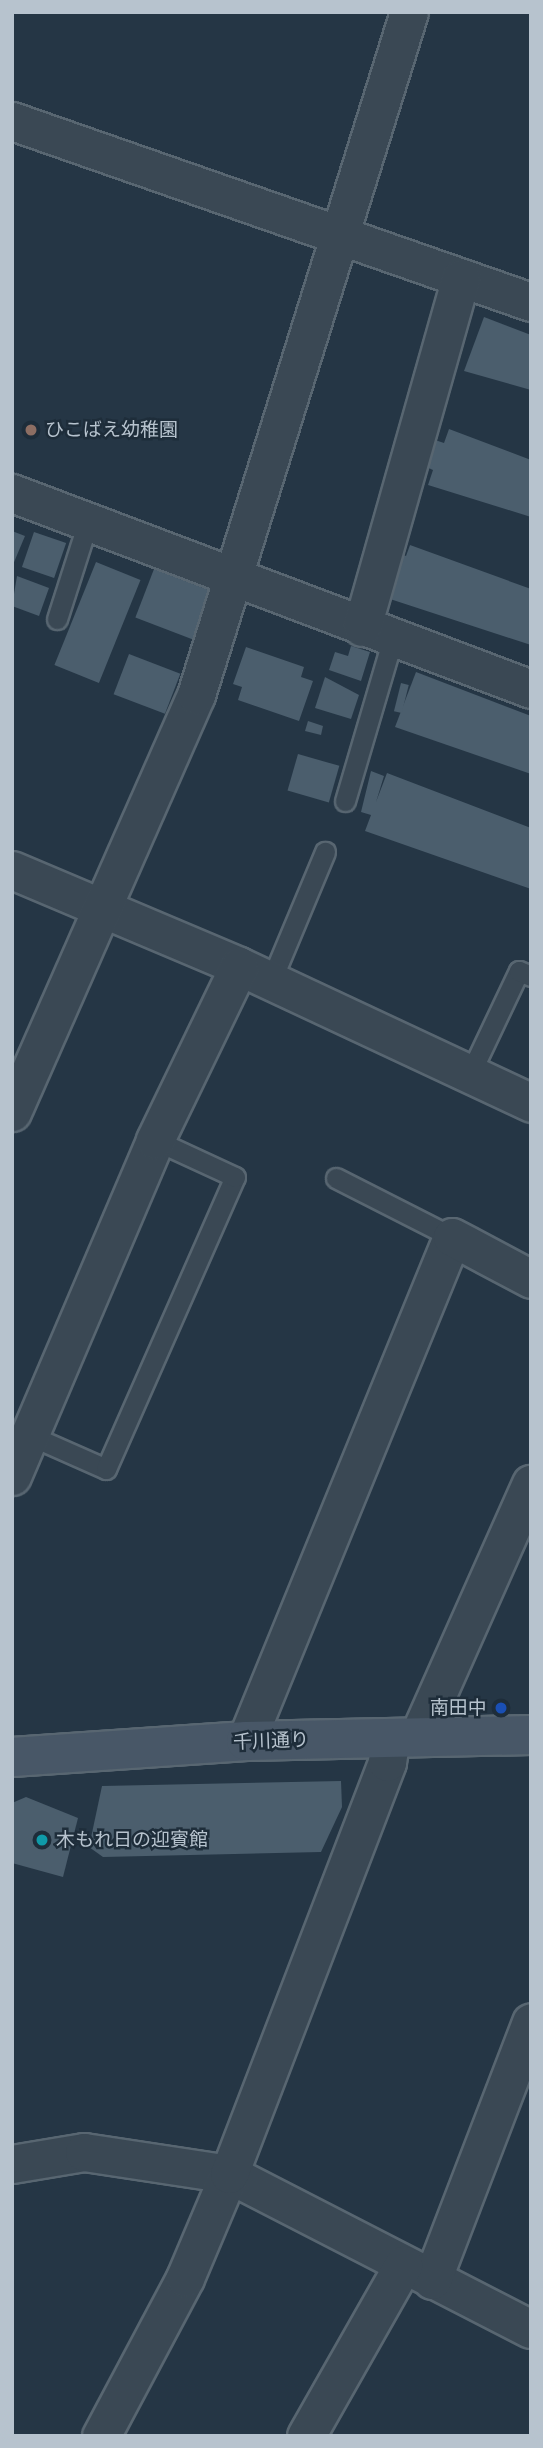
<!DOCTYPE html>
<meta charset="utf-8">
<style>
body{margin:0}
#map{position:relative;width:543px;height:2448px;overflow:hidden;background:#253645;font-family:"IBM Plex Sans","Noto Sans JP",sans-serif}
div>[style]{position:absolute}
.building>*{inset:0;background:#4b5e6d;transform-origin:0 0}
.roads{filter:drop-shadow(2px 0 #586671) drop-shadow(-2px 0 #586671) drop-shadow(0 2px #586671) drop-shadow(0 -2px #586671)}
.lane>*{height:19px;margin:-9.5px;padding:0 9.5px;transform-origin:9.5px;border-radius:9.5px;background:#3a4854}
.street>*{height:37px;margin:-18.5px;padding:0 18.5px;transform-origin:18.5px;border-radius:18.5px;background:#3a4854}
.secondary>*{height:38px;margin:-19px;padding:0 19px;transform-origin:19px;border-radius:19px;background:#485767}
.dots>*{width:19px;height:19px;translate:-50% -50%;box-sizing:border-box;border:4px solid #1e2d3a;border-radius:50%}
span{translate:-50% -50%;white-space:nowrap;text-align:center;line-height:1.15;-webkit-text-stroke:5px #1e2d3a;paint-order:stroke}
.poi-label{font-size:19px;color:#b7c3ce}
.left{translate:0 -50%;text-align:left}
.right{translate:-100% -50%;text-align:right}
.street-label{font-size:19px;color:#b7c3ce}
.frame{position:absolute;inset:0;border:14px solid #b7c3ce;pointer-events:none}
</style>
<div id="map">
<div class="building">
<i style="clip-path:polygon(484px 317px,531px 335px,531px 390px,464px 371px)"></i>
<i style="clip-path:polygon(449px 429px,531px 460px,531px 517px,428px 485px,433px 470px,424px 466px,432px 439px,444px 443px)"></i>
<i style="clip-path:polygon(12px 531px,25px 536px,12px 567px)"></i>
<i style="left:34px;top:532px;width:34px;height:37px;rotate:19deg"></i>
<i style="clip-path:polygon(410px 545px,531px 589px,531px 645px,390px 599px,398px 553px,406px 556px)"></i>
<i style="left:96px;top:562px;width:48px;height:111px;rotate:22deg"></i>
<i style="left:154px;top:569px;width:63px;height:52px;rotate:21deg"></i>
<i style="clip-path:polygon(17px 576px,49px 588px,39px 616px,12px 606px)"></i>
<i style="clip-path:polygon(351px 646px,370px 652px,361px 681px,329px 670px,335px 652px,348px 656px)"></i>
<i style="clip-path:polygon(246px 647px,304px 667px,301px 677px,313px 681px,299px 721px,238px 700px,242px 687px,233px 684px)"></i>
<i style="left:129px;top:654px;width:55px;height:43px;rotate:21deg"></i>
<i style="clip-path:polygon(416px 672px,531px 716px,531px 774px,395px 727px)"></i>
<i style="clip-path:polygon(325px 677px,359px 695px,351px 719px,315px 708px)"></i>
<i style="left:401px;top:683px;width:8px;height:29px;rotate:14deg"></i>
<i style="clip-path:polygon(308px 721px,323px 726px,321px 735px,305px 731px)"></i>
<i style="left:298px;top:754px;width:43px;height:38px;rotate:16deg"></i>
<i style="clip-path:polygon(371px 771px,384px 776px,376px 802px,387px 773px,531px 828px,531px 889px,365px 831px,371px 815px,361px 812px)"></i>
<i style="clip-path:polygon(341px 1781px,342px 1807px,321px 1852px,103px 1857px,89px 1847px,102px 1786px)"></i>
<i style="clip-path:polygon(26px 1797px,78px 1818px,63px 1877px,12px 1863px,12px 1803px)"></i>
</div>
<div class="roads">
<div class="lane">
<i style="left:57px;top:619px;width:102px;rotate:-72.3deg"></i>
<i style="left:345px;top:801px;width:170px;rotate:-73.6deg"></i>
<i style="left:271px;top:981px;width:140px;rotate:-67.3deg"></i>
<i style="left:470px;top:1074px;width:114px;rotate:-64.6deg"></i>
<i style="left:519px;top:971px;width:13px;rotate:23deg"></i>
<i style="left:336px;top:1178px;width:130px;rotate:27deg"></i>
<i style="left:29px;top:1435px;width:84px;rotate:23.8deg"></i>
<i style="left:106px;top:1469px;width:319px;rotate:-66.2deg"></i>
<i style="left:235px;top:1177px;width:88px;rotate:-155.2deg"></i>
</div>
<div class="street">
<i style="left:12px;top:121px;width:550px;rotate:19.23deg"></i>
<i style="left:12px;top:493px;width:555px;rotate:20.69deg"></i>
<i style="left:362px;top:627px;width:363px;rotate:-74.2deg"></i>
<i style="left:12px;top:870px;width:246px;rotate:22.9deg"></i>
<i style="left:239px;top:966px;width:323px;rotate:25.1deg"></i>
<i style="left:12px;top:1112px;width:456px;rotate:-66.2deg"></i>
<i style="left:196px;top:695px;width:715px;rotate:-72.68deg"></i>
<i style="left:12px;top:1476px;width:365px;rotate:-66.9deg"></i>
<i style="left:155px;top:1140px;width:193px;rotate:-64.2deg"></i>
<i style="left:419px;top:1735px;width:275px;rotate:-66deg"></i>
<i style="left:246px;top:1741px;width:544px;rotate:-67.77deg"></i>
<i style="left:452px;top:1237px;width:89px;rotate:28deg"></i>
<i style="left:12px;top:2164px;width:73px;rotate:-9.5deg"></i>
<i style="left:84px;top:2152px;width:147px;rotate:8.6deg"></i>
<i style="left:229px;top:2174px;width:339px;rotate:27.2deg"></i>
<i style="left:432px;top:2280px;width:276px;rotate:-69deg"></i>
<i style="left:101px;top:2436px;width:179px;rotate:-62deg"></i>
<i style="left:185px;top:2278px;width:113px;rotate:-67.1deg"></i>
<i style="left:229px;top:2174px;width:441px;rotate:-69deg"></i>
<i style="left:387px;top:1762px;width:25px;rotate:-81deg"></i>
<i style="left:306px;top:2436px;width:197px;rotate:-60.4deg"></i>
</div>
<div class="secondary">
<i style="left:12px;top:1757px;width:235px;rotate:-3.9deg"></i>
<i style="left:246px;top:1741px;width:285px;rotate:-1.2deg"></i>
</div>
</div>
<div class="dots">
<i style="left:31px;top:430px;background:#8d6e63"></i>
<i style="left:501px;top:1708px;background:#1a4fb4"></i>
<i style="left:42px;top:1840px;background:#0f9aa8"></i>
</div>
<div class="poi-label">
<span class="left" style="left:45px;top:430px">ひこばえ幼稚園</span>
<span class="right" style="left:487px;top:1708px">南田中</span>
<span class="left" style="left:56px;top:1840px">木もれ日の迎賓館</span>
</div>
<div class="street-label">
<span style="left:271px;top:1741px;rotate:-2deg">千川通り</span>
</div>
<div class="frame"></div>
</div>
